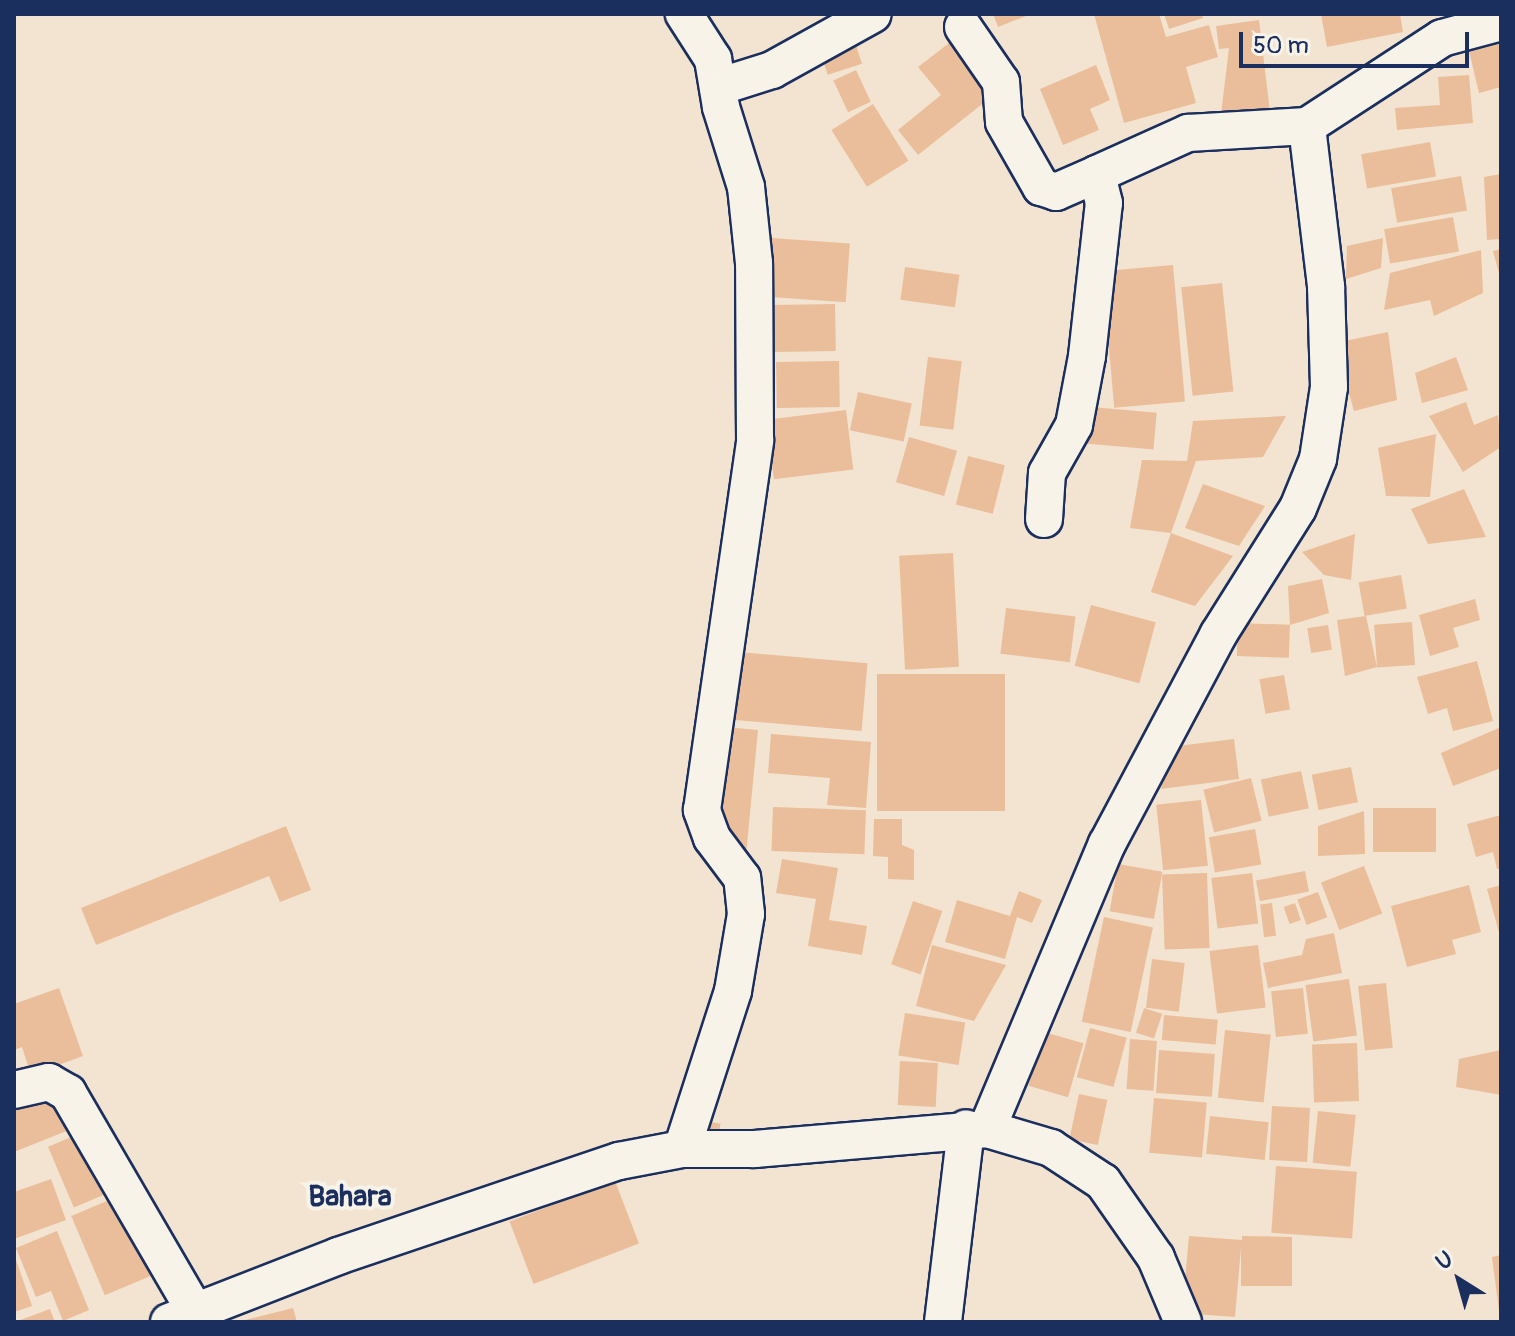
<!DOCTYPE html>
<style>
body{margin:0}
#map{position:relative;width:1515px;height:1336px;overflow:hidden;background:#f3e3d1;font-family:Pangolin,sans-serif}
div>[style]{position:absolute}
.building>*{inset:0;background:#eabe9a;transform-origin:0 0}
.roads{filter:drop-shadow(2px 0 #1b2f5e) drop-shadow(-2px 0 #1b2f5e) drop-shadow(0 2px #1b2f5e) drop-shadow(0 -2px #1b2f5e)}
.street>*{height:36px;margin:-18px;padding:0 18px;transform-origin:18px;border-radius:18px;background:#f7f3e8}
span{translate:-50% -50%;white-space:nowrap;text-align:center;line-height:1.15;-webkit-text-stroke:8px #f7f3e8;paint-order:stroke}
.quarter-label{font-size:30px;color:#1b2f5e;font-weight:700}
.frame{position:absolute;inset:0;border:16px solid #1b2f5e;pointer-events:none}
.north{position:absolute;left:1419px;top:1240px;width:80px;height:80px;-webkit-text-stroke:6px #f7f3e8;paint-order:stroke;rotate:323deg;font-size:22px;font-weight:700;line-height:32px;text-align:center;color:#1b2f5e}
.north::after{content:'';display:block;margin:auto;width:28px;height:36px;background:#1b2f5e;clip-path:polygon(50% 0,100% 100%,50% 72%,0 100%)}
.scale{position:absolute;left:1239px;top:32px;width:230px;height:36px;box-sizing:border-box;border:4px solid #1b2f5e;border-top:0;padding-left:10px;font-size:24px;line-height:28px;white-space:nowrap;color:#1b2f5e;-webkit-text-stroke:6px #f7f3e8;paint-order:stroke}
</style>
<div id="map">
<div class="building">
<i style="clip-path:polygon(993px 14px,1031px 14px,998px 27px)"></i>
<i style="clip-path:polygon(1094px 14px,1159px 14px,1166px 37px,1209px 25px,1218px 57px,1186px 67px,1196px 103px,1124px 123px)"></i>
<i style="clip-path:polygon(1164px 14px,1202px 14px,1203px 18px,1169px 29px)"></i>
<i style="clip-path:polygon(1321px 14px,1400px 14px,1403px 32px,1327px 47px)"></i>
<i style="clip-path:polygon(1259px 20px,1271px 120px,1221px 114px,1229px 48px,1219px 49px,1216px 26px)"></i>
<i style="left:854px;top:39px;width:26px;height:36px;rotate:72deg"></i>
<i style="clip-path:polygon(953px 40px,996px 93px,918px 155px,898px 130px,941px 95px,918px 67px)"></i>
<i style="clip-path:polygon(1501px 42px,1501px 87px,1479px 93px,1469px 51px)"></i>
<i style="clip-path:polygon(1096px 65px,1110px 100px,1090px 109px,1099px 130px,1063px 145px,1040px 89px)"></i>
<i style="left:856px;top:70px;width:35px;height:25px;rotate:65deg"></i>
<i style="clip-path:polygon(1469px 75px,1473px 123px,1397px 130px,1395px 108px,1440px 105px,1438px 77px)"></i>
<i style="left:873px;top:104px;width:67px;height:49px;rotate:58deg"></i>
<i style="left:1430px;top:142px;width:35px;height:70px;rotate:80deg"></i>
<i style="clip-path:polygon(1501px 174px,1501px 239px,1487px 240px,1484px 177px)"></i>
<i style="left:1461px;top:176px;width:35px;height:71px;rotate:80deg"></i>
<i style="left:1453px;top:217px;width:35px;height:70px;rotate:80deg"></i>
<i style="left:771px;top:238px;width:79px;height:59px;rotate:4deg"></i>
<i style="clip-path:polygon(1383px 238px,1381px 268px,1346px 279px,1347px 246px)"></i>
<i style="clip-path:polygon(1501px 249px,1501px 277px,1500px 277px,1493px 251px)"></i>
<i style="clip-path:polygon(1481px 250px,1483px 293px,1434px 316px,1430px 300px,1384px 310px,1390px 273px)"></i>
<i style="left:1173px;top:265px;width:137px;height:71px;rotate:85deg"></i>
<i style="left:905px;top:267px;width:55px;height:33px;rotate:8deg"></i>
<i style="left:1222px;top:283px;width:109px;height:41px;rotate:84deg"></i>
<i style="left:835px;top:304px;width:47px;height:62px;rotate:89deg"></i>
<i style="clip-path:polygon(1388px 332px,1397px 400px,1354px 411px,1335px 343px)"></i>
<i style="left:928px;top:357px;width:34px;height:69px;rotate:7deg"></i>
<i style="clip-path:polygon(1456px 357px,1468px 390px,1422px 403px,1415px 373px)"></i>
<i style="left:839px;top:361px;width:46px;height:63px;rotate:89deg"></i>
<i style="left:858px;top:392px;width:55px;height:39px;rotate:12deg"></i>
<i style="clip-path:polygon(1466px 402px,1474px 425px,1498px 415px,1501px 447px,1463px 472px,1429px 416px)"></i>
<i style="left:1080px;top:406px;width:77px;height:37px;rotate:5deg"></i>
<i style="left:846px;top:410px;width:60px;height:80px;rotate:83deg"></i>
<i style="clip-path:polygon(1286px 416px,1263px 457px,1196px 461px,1171px 533px,1233px 556px,1195px 606px,1151px 592px,1171px 533px,1130px 528px,1142px 460px,1187px 461px,1193px 421px)"></i>
<i style="clip-path:polygon(1436px 434px,1430px 497px,1386px 496px,1378px 448px)"></i>
<i style="left:909px;top:437px;width:50px;height:47px;rotate:16deg"></i>
<i style="left:968px;top:456px;width:38px;height:50px;rotate:14deg"></i>
<i style="clip-path:polygon(1203px 484px,1265px 506px,1239px 546px,1185px 528px)"></i>
<i style="clip-path:polygon(1464px 489px,1486px 537px,1428px 544px,1411px 509px)"></i>
<i style="clip-path:polygon(1355px 534px,1351px 580px,1324px 575px,1302px 552px)"></i>
<i style="left:953px;top:553px;width:114px;height:54px;rotate:87deg"></i>
<i style="left:1401px;top:575px;width:34px;height:43px;rotate:80deg"></i>
<i style="clip-path:polygon(1322px 579px,1329px 613px,1290px 625px,1288px 586px)"></i>
<i style="clip-path:polygon(1475px 599px,1480px 620px,1453px 628px,1459px 647px,1430px 656px,1419px 615px)"></i>
<i style="left:1091px;top:605px;width:67px;height:63px;rotate:15deg"></i>
<i style="left:1006px;top:608px;width:70px;height:46px;rotate:7deg"></i>
<i style="clip-path:polygon(1366px 616px,1377px 667px,1345px 676px,1337px 620px)"></i>
<i style="left:1412px;top:622px;width:43px;height:38px;rotate:86deg"></i>
<i style="left:1238px;top:623px;width:52px;height:33px;rotate:2deg"></i>
<i style="left:1328px;top:625px;width:25px;height:21px;rotate:81deg"></i>
<i style="left:739px;top:652px;width:129px;height:68px;rotate:5deg"></i>
<i style="clip-path:polygon(1477px 661px,1493px 721px,1453px 731px,1447px 708px,1428px 714px,1417px 677px)"></i>
<i style="left:1005px;top:674px;width:137px;height:128px;rotate:90deg"></i>
<i style="left:1284px;top:675px;width:35px;height:25px;rotate:80deg"></i>
<i style="clip-path:polygon(725px 727px,758px 730px,746px 855px,714px 836px)"></i>
<i style="clip-path:polygon(1501px 727px,1501px 768px,1453px 786px,1441px 753px)"></i>
<i style="clip-path:polygon(771px 734px,871px 742px,866px 808px,827px 805px,830px 778px,768px 773px)"></i>
<i style="clip-path:polygon(1234px 739px,1239px 779px,1161px 789px,1170px 747px)"></i>
<i style="left:1351px;top:767px;width:36px;height:40px;rotate:79deg"></i>
<i style="left:1301px;top:771px;width:38px;height:41px;rotate:78deg"></i>
<i style="left:1251px;top:778px;width:44px;height:49px;rotate:76deg"></i>
<i style="left:1201px;top:800px;width:66px;height:45px;rotate:84deg"></i>
<i style="left:773px;top:807px;width:93px;height:44px;rotate:2deg"></i>
<i style="left:1436px;top:808px;width:44px;height:63px;rotate:90deg"></i>
<i style="clip-path:polygon(1364px 811px,1365px 854px,1318px 856px,1318px 826px)"></i>
<i style="clip-path:polygon(1501px 815px,1501px 868px,1497px 869px,1493px 852px,1476px 857px,1467px 824px)"></i>
<i style="clip-path:polygon(874px 819px,902px 819px,902px 845px,914px 850px,914px 880px,888px 879px,888px 857px,873px 856px)"></i>
<i style="clip-path:polygon(286px 826px,311px 890px,280px 902px,269px 876px,96px 945px,81px 908px)"></i>
<i style="left:1255px;top:829px;width:36px;height:47px;rotate:80deg"></i>
<i style="clip-path:polygon(782px 859px,838px 868px,829px 920px,867px 926px,862px 955px,808px 946px,816px 899px,776px 893px)"></i>
<i style="left:1118px;top:864px;width:45px;height:48px;rotate:10deg"></i>
<i style="left:1364px;top:866px;width:51px;height:46px;rotate:69deg"></i>
<i style="left:1305px;top:871px;width:21px;height:50px;rotate:79deg"></i>
<i style="left:1207px;top:873px;width:75px;height:45px;rotate:88deg"></i>
<i style="left:1252px;top:873px;width:51px;height:41px;rotate:83deg"></i>
<i style="clip-path:polygon(1469px 885px,1481px 932px,1452px 940px,1456px 954px,1407px 967px,1391px 906px)"></i>
<i style="clip-path:polygon(1501px 885px,1501px 936px,1500px 936px,1487px 889px)"></i>
<i style="clip-path:polygon(1019px 891px,1042px 900px,1032px 923px,1017px 917px,1005px 959px,945px 942px,957px 900px,1010px 916px)"></i>
<i style="left:1318px;top:892px;width:27px;height:22px;rotate:70deg"></i>
<i style="left:913px;top:901px;width:31px;height:67px;rotate:19deg"></i>
<i style="left:1272px;top:903px;width:33px;height:12px;rotate:83deg"></i>
<i style="left:1295px;top:903px;width:18px;height:12px;rotate:71deg"></i>
<i style="left:1104px;top:917px;width:50px;height:107px;rotate:12deg"></i>
<i style="clip-path:polygon(1334px 933px,1342px 973px,1268px 988px,1263px 963px,1302px 955px,1306px 939px)"></i>
<i style="clip-path:polygon(932px 945px,1006px 965px,974px 1021px,916px 1006px)"></i>
<i style="left:1258px;top:945px;width:63px;height:49px;rotate:83deg"></i>
<i style="left:1152px;top:959px;width:33px;height:49px;rotate:7deg"></i>
<i style="left:1349px;top:979px;width:57px;height:44px;rotate:82deg"></i>
<i style="left:1386px;top:983px;width:65px;height:28px;rotate:84deg"></i>
<i style="clip-path:polygon(59px 988px,83px 1056px,31px 1075px,22px 1047px,14px 1050px,14px 1004px)"></i>
<i style="left:1303px;top:988px;width:46px;height:32px;rotate:84deg"></i>
<i style="left:1144px;top:1008px;width:19px;height:26px;rotate:18deg"></i>
<i style="left:905px;top:1013px;width:61px;height:43px;rotate:9deg"></i>
<i style="left:1164px;top:1015px;width:54px;height:25px;rotate:5deg"></i>
<i style="left:1090px;top:1028px;width:38px;height:51px;rotate:15deg"></i>
<i style="left:1225px;top:1030px;width:46px;height:68px;rotate:6deg"></i>
<i style="left:1044px;top:1032px;width:41px;height:56px;rotate:16deg"></i>
<i style="left:1130px;top:1039px;width:27px;height:50px;rotate:4deg"></i>
<i style="left:1357px;top:1043px;width:58px;height:45px;rotate:88deg"></i>
<i style="left:1159px;top:1050px;width:56px;height:43px;rotate:4deg"></i>
<i style="clip-path:polygon(1501px 1050px,1501px 1095px,1456px 1087px,1459px 1059px)"></i>
<i style="left:900px;top:1061px;width:38px;height:44px;rotate:3deg"></i>
<i style="clip-path:polygon(52px 1087px,69px 1130px,14px 1152px,14px 1102px)"></i>
<i style="left:1079px;top:1094px;width:29px;height:46px;rotate:12deg"></i>
<i style="left:1154px;top:1098px;width:53px;height:55px;rotate:5deg"></i>
<i style="left:1272px;top:1106px;width:38px;height:54px;rotate:3deg"></i>
<i style="left:1318px;top:1111px;width:38px;height:52px;rotate:6deg"></i>
<i style="left:1210px;top:1116px;width:59px;height:38px;rotate:6deg"></i>
<i style="left:693px;top:1119px;width:28px;height:15px;rotate:10deg"></i>
<i style="left:83px;top:1132px;width:66px;height:38px;rotate:67deg"></i>
<i style="left:1276px;top:1166px;width:81px;height:67px;rotate:4deg"></i>
<i style="clip-path:polygon(51px 1179px,66px 1220px,14px 1239px,14px 1192px)"></i>
<i style="left:615px;top:1181px;width:67px;height:113px;rotate:69deg"></i>
<i style="left:121px;top:1195px;width:86px;height:54px;rotate:67deg"></i>
<i style="clip-path:polygon(57px 1231px,89px 1310px,63px 1321px,51px 1291px,36px 1297px,16px 1248px)"></i>
<i style="clip-path:polygon(1189px 1236px,1242px 1240px,1242px 1236px,1292px 1237px,1292px 1286px,1241px 1286px,1241px 1248px,1235px 1317px,1182px 1313px)"></i>
<i style="clip-path:polygon(14px 1254px,32px 1306px,14px 1312px)"></i>
<i style="clip-path:polygon(1501px 1255px,1501px 1311px,1499px 1311px,1492px 1257px)"></i>
<i style="clip-path:polygon(293px 1308px,297px 1322px,241px 1322px,241px 1321px)"></i>
<i style="clip-path:polygon(50px 1309px,55px 1322px,15px 1322px)"></i>
</div>
<div class="roads">
<div class="street">
<i style="left:963px;top:27px;width:67px;rotate:55.4deg"></i>
<i style="left:1001px;top:82px;width:40px;rotate:85.7deg"></i>
<i style="left:1004px;top:122px;width:75px;rotate:60.4deg"></i>
<i style="left:1041px;top:187px;width:16px;rotate:18deg"></i>
<i style="left:1056px;top:192px;width:45px;rotate:-23.7deg"></i>
<i style="left:718px;top:87px;width:57px;rotate:-17.5deg"></i>
<i style="left:772px;top:70px;width:115px;rotate:-29deg"></i>
<i style="left:1044px;top:519px;width:46px;rotate:-86.3deg"></i>
<i style="left:1047px;top:473px;width:55px;rotate:-60.6deg"></i>
<i style="left:1074px;top:425px;width:70px;rotate:-79.3deg"></i>
<i style="left:1087px;top:356px;width:154px;rotate:-83.7deg"></i>
<i style="left:1104px;top:203px;width:30px;rotate:-104deg"></i>
<i style="left:1097px;top:174px;width:100px;rotate:-24.3deg"></i>
<i style="left:1188px;top:133px;width:119px;rotate:-3.4deg"></i>
<i style="left:14px;top:1090px;width:36px;rotate:-13deg"></i>
<i style="left:49px;top:1082px;width:22px;rotate:30deg"></i>
<i style="left:68px;top:1093px;width:255px;rotate:59.8deg"></i>
<i style="left:987px;top:1129px;width:67px;rotate:16.5deg"></i>
<i style="left:1051px;top:1148px;width:62px;rotate:33.2deg"></i>
<i style="left:1103px;top:1182px;width:93px;rotate:55.1deg"></i>
<i style="left:1156px;top:1258px;width:69px;rotate:67.1deg"></i>
<i style="left:682px;top:1149px;width:166px;rotate:-72.1deg"></i>
<i style="left:733px;top:991px;width:78px;rotate:-80.4deg"></i>
<i style="left:746px;top:914px;width:36px;rotate:-96deg"></i>
<i style="left:742px;top:878px;width:50px;rotate:-126.9deg"></i>
<i style="left:712px;top:838px;width:30px;rotate:-110deg"></i>
<i style="left:702px;top:810px;width:374px;rotate:-81.8deg"></i>
<i style="left:755px;top:440px;width:177px;rotate:-90.3deg"></i>
<i style="left:754px;top:263px;width:76px;rotate:-96deg"></i>
<i style="left:746px;top:187px;width:84px;rotate:-107.4deg"></i>
<i style="left:721px;top:107px;width:49px;rotate:-99.5deg"></i>
<i style="left:713px;top:59px;width:54px;rotate:-122.8deg"></i>
<i style="left:169px;top:1322px;width:181px;rotate:-21.3deg"></i>
<i style="left:338px;top:1256px;width:297px;rotate:-18.7deg"></i>
<i style="left:619px;top:1161px;width:64px;rotate:-10.8deg"></i>
<i style="left:682px;top:1149px;width:73px"></i>
<i style="left:755px;top:1149px;width:233px;rotate:-4.9deg"></i>
<i style="left:987px;top:1129px;width:309px;rotate:-67.2deg"></i>
<i style="left:1107px;top:844px;width:237px;rotate:-62deg"></i>
<i style="left:1218px;top:635px;width:150px;rotate:-57.8deg"></i>
<i style="left:1298px;top:508px;width:53px;rotate:-67.8deg"></i>
<i style="left:1318px;top:459px;width:73px;rotate:-81.3deg"></i>
<i style="left:1329px;top:387px;width:101px;rotate:-91.7deg"></i>
<i style="left:1326px;top:286px;width:161px;rotate:-96.8deg"></i>
<i style="left:1307px;top:126px;width:161px;rotate:-33.1deg"></i>
<i style="left:1442px;top:38px;width:61px;rotate:-15.2deg"></i>
<i style="left:943px;top:1322px;width:195px;rotate:-83.2deg"></i>
</div>
</div>
<div class="quarter-label">
<span style="left:350px;top:1197px">Bahara</span>
</div>
<div class="frame"></div>
<div class="north">U</div>
<div class="scale">50 m</div>
</div>
